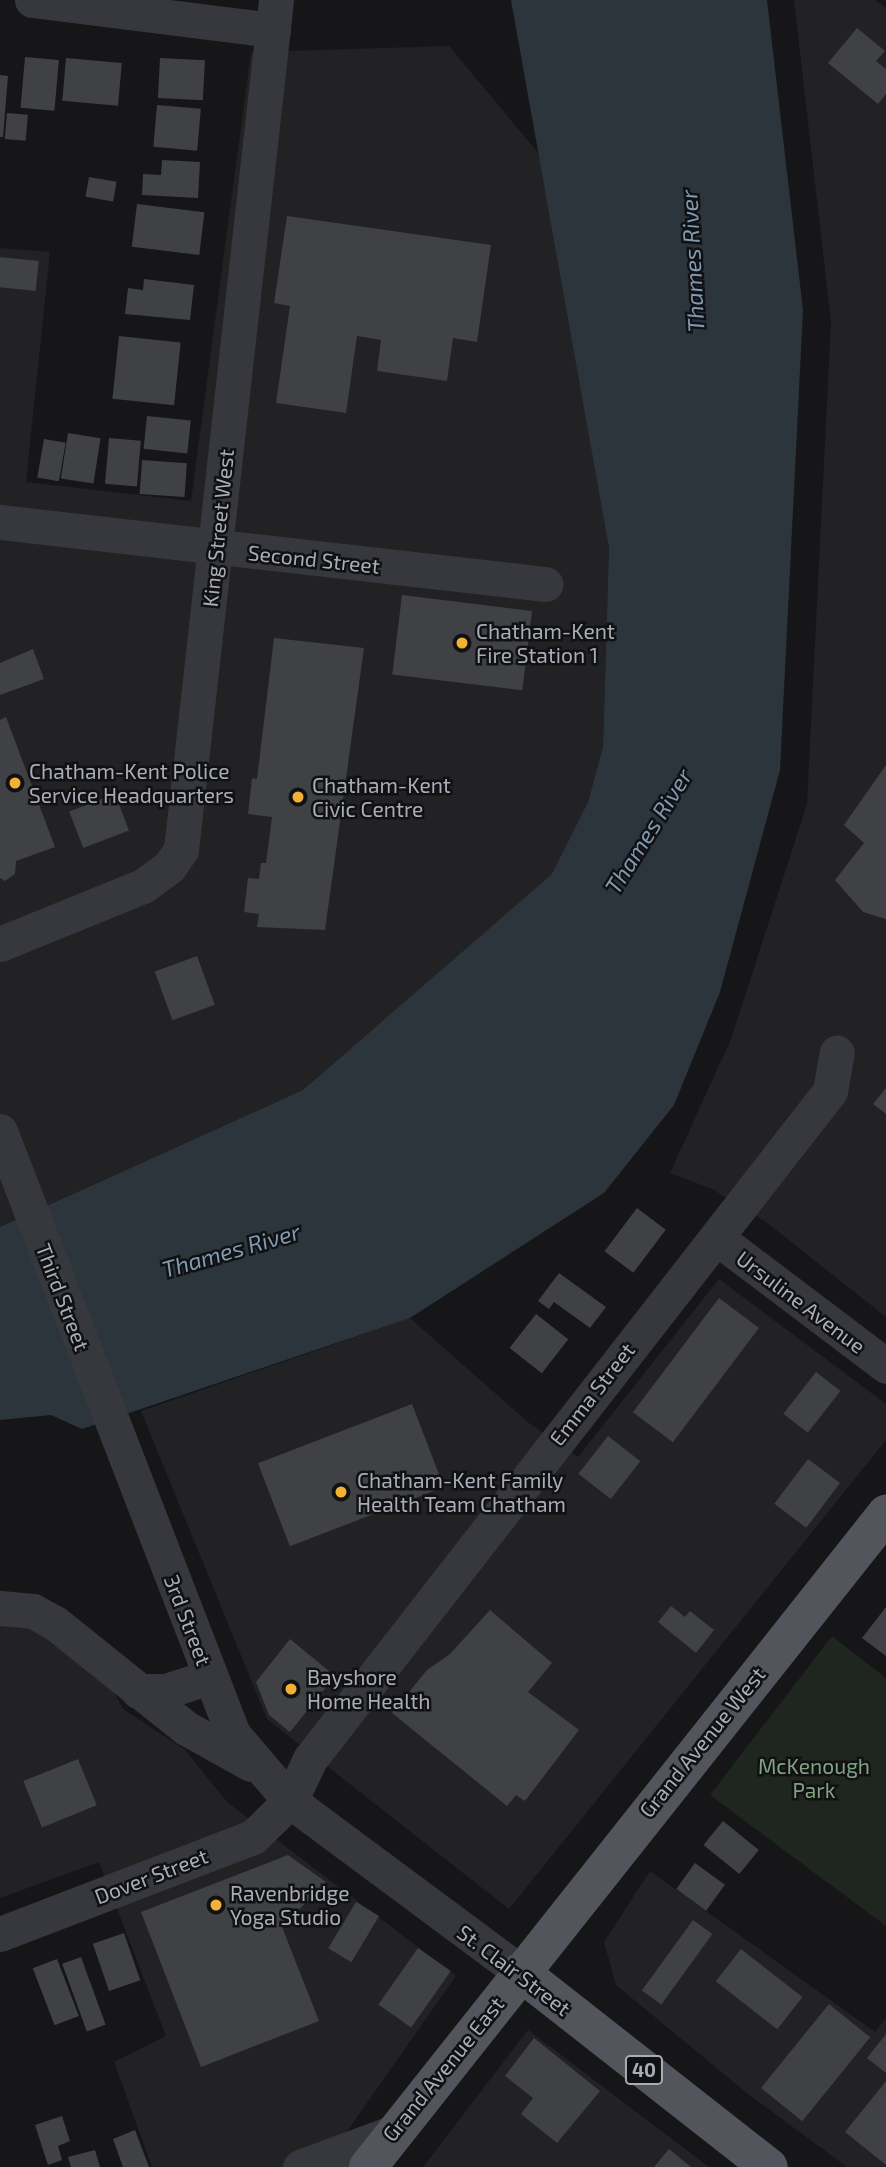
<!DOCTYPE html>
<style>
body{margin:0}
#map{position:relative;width:886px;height:2167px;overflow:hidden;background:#161618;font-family:"Exo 2",sans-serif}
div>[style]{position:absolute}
.built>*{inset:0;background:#222225}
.green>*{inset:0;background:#1e261f}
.water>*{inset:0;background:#2c353c}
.building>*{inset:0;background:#404145;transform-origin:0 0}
.minor>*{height:35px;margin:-17.5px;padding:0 17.5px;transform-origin:17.5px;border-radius:17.5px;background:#37383d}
.major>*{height:38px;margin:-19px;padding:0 19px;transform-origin:19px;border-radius:19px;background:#53555c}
.dots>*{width:19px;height:19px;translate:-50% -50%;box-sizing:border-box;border:4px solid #111113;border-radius:50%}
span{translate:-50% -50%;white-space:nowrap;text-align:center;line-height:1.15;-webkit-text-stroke:5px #111113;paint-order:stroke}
.shield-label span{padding:2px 5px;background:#111113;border:2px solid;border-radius:5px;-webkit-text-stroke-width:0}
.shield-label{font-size:19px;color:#a8adb8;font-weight:700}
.street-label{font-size:21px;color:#a8adb8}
.poi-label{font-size:21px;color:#a8adb8}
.left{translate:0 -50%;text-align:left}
.park-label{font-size:21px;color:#7fa381}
.water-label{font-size:23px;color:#7f9bb3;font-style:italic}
</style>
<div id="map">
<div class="built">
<i style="clip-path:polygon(794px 0,875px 0,886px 8px,886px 1317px,766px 1222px,712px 1189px,670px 1173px,731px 1039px,807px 804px,831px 322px)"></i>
<i style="clip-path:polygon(449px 46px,540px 155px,609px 548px,603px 747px,588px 802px,552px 875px,303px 1090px,0 1227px,0 248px,50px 252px,26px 482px,191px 501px,251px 52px)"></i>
<i style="clip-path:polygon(719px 1279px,886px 1404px,886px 1440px,509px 1909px,267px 1719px,141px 1411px,410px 1318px,529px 1423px,578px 1457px)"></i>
<i style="clip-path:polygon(32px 1622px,107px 1678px,123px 1709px,185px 1750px,227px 1802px,456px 1976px,322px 2167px,152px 2167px,114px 2062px,166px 2036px,99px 1862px,0 1898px,0 1623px)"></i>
<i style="clip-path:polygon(650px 1871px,875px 2032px,886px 2018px,886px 2167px,847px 2167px,748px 2094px,616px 1985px,604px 1942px)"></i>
<i style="clip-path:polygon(528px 2030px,709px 2167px,423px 2167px)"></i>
</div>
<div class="green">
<i style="clip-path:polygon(832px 1636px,886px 1678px,886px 1926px,710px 1795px)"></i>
</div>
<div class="water">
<i style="clip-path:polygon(511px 0,767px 0,803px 310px,780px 770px,720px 992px,674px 1105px,604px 1193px,410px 1318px,82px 1429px,51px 1415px,0 1420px,0 1227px,303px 1090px,552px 874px,588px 802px,603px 747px,609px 548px)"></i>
</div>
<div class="building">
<i style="clip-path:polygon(857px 28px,885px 51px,876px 61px,886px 69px,886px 94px,878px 104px,828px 63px)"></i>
<i style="left:25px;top:57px;width:34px;height:51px;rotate:5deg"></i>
<i style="left:66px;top:58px;width:56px;height:43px;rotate:5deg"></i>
<i style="left:160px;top:58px;width:45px;height:40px;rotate:3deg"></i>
<i style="clip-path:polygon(0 75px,8px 76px,3px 137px,0 137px)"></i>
<i style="left:157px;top:105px;width:44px;height:42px;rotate:5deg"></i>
<i style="left:7px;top:113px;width:21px;height:26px;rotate:5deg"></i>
<i style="clip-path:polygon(162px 160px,200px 162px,198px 198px,142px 195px,143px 174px,161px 175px)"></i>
<i style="left:89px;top:177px;width:28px;height:20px;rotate:10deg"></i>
<i style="left:137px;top:204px;width:68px;height:43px;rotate:7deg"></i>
<i style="clip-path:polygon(287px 216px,491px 245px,477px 342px,453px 338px,447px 381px,377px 371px,381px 340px,357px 336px,346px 413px,276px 403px,290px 306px,274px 303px)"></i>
<i style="left:0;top:257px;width:39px;height:30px;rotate:6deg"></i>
<i style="clip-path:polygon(144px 279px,194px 285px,190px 320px,125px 314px,128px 288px,143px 290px)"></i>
<i style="left:119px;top:336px;width:62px;height:63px;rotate:6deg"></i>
<i style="left:147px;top:416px;width:44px;height:33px;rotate:6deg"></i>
<i style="left:68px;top:433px;width:33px;height:46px;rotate:9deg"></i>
<i style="left:109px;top:438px;width:32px;height:46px;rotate:5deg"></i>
<i style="left:44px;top:439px;width:22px;height:39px;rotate:10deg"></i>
<i style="left:142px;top:460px;width:45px;height:34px;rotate:4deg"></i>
<i style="left:402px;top:595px;width:131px;height:80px;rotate:7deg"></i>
<i style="clip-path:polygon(274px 638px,364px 648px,325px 930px,257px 927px,259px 914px,244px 912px,248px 878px,259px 879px,261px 863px,266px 863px,272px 817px,248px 814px,252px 778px,257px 779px)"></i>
<i style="clip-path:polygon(33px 649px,44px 679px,0 695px,0 663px)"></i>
<i style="clip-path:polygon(6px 717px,55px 847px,16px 861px,15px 874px,5px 881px,0 878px,0 720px)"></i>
<i style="clip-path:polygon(886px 765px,886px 919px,863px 912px,835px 880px,864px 843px,844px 825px)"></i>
<i style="left:115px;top:794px;width:39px;height:49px;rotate:69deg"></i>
<i style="left:197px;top:956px;width:52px;height:45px;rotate:70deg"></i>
<i style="clip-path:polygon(886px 1088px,886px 1114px,873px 1104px)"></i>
<i style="left:637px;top:1208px;width:36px;height:54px;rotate:37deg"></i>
<i style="clip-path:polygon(559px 1273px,606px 1307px,590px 1328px,554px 1302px,549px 1309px,538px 1301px)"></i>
<i style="left:719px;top:1298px;width:50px;height:143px;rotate:37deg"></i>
<i style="left:536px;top:1314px;width:41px;height:43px;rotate:38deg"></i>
<i style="left:816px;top:1372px;width:31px;height:53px;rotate:38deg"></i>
<i style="left:412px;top:1404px;width:89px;height:165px;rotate:69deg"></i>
<i style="left:608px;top:1436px;width:41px;height:48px;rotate:38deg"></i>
<i style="left:808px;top:1459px;width:40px;height:56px;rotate:37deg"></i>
<i style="clip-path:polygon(671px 1606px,685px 1617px,690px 1611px,714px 1630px,696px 1653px,658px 1622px)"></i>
<i style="clip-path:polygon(886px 1607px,886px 1656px,862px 1638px)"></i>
<i style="clip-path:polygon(490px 1610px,552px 1663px,528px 1692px,579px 1730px,525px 1801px,516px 1795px,507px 1806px,392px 1713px,427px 1670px,450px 1654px)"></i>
<i style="clip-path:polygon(290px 1639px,335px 1676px,290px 1732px,269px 1715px,256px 1682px)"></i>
<i style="left:78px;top:1759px;width:50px;height:59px;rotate:68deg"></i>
<i style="left:723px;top:1821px;width:46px;height:31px;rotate:39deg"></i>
<i style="clip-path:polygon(288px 1855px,326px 1882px,282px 1927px,319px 2021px,201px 2067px,141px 1912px)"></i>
<i style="left:695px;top:1863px;width:37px;height:32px;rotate:36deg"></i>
<i style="left:356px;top:1902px;width:27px;height:54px;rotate:31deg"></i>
<i style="left:693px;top:1920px;width:24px;height:87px;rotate:36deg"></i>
<i style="left:124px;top:1933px;width:50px;height:33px;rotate:71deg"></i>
<i style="left:418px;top:1948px;width:40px;height:69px;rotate:35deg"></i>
<i style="left:741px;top:1949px;width:78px;height:41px;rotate:38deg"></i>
<i style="left:81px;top:1957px;width:72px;height:20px;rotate:70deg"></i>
<i style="left:57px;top:1959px;width:61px;height:26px;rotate:69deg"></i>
<i style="left:829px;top:2004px;width:53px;height:108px;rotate:39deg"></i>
<i style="clip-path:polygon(886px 2034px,886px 2073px,867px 2058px)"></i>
<i style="clip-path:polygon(534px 2038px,600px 2091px,557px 2143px,521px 2114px,533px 2098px,505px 2076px)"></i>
<i style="clip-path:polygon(886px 2081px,886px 2165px,845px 2132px)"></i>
<i style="clip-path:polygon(62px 2116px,70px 2141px,58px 2146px,62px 2160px,48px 2165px,35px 2125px)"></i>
<i style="clip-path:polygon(135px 2130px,149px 2167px,123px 2167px,113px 2139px)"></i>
<i style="clip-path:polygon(669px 2149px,691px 2167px,654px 2167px)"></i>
<i style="clip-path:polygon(95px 2150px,100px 2167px,71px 2167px,68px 2157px)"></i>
</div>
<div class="minor">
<i style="left:32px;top:0;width:243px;rotate:7.1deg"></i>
<i style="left:0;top:522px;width:549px;rotate:6.49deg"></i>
<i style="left:0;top:944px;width:154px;rotate:-22.1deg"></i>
<i style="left:143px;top:886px;width:32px;rotate:-36deg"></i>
<i style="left:169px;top:867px;width:21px;rotate:-55deg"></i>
<i style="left:181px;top:850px;width:855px;rotate:-83.62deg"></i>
<i style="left:0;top:1131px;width:646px;rotate:68.87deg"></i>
<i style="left:233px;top:1734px;width:88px;rotate:49.6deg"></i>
<i style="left:290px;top:1801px;width:287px;rotate:36.6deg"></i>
<i style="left:717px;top:1238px;width:212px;rotate:37.1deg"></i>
<i style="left:0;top:1608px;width:33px;rotate:5deg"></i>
<i style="left:33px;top:1611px;width:25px;rotate:29deg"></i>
<i style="left:55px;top:1623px;width:168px;rotate:38.7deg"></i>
<i style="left:186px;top:1728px;width:74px;rotate:29deg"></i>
<i style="left:138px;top:1691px;width:28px"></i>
<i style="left:166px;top:1691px;width:45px;rotate:-18deg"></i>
<i style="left:0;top:1934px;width:271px;rotate:-21deg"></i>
<i style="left:253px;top:1837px;width:52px;rotate:-44.2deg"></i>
<i style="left:290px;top:1801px;width:47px;rotate:-64.5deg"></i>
<i style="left:310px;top:1759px;width:847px;rotate:-52.1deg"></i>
<i style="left:830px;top:1091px;width:39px;rotate:-80deg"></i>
<i style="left:300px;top:2167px;width:98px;rotate:-20.3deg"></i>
</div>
<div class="major">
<i style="left:520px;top:1972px;width:316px;rotate:38.1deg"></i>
<i style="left:368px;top:2167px;width:834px;rotate:-51.58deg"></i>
</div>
<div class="dots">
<i style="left:462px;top:643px;background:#f2b134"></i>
<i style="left:15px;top:783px;background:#f2b134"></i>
<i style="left:298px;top:797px;background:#f2b134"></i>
<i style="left:341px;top:1492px;background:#f2b134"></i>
<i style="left:291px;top:1689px;background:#f2b134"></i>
<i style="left:216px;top:1905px;background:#f2b134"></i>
</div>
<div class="shield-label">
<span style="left:644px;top:2070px">40</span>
</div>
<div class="street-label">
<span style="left:218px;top:528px;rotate:-84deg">King Street West</span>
<span style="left:314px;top:559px;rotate:6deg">Second Street</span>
<span style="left:63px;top:1297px;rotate:69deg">Third Street</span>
<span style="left:801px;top:1302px;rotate:37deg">Ursuline Avenue</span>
<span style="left:592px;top:1394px;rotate:-52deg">Emma Street</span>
<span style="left:188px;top:1620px;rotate:69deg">3rd Street</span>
<span style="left:702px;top:1742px;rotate:-51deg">Grand Avenue West</span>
<span style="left:151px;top:1876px;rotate:-21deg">Dover Street</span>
<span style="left:514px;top:1970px;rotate:37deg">St. Clair Street</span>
<span style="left:443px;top:2069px;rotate:-51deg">Grand Avenue East</span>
</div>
<div class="poi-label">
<span class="left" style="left:476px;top:643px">Chatham-Kent<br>Fire Station 1</span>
<span class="left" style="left:29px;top:783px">Chatham-Kent Police<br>Service Headquarters</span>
<span class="left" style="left:312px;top:797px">Chatham-Kent<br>Civic Centre</span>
<span class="left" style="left:357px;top:1492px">Chatham-Kent Family<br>Health Team Chatham</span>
<span class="left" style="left:307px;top:1689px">Bayshore<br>Home Health</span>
<span class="left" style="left:230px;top:1905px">Ravenbridge<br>Yoga Studio</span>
</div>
<div class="park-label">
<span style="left:814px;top:1778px">McKenough<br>Park</span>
</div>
<div class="water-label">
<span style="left:692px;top:261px;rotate:-93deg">Thames River</span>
<span style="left:648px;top:831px;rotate:-58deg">Thames River</span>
<span style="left:231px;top:1250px;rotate:-16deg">Thames River</span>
</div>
</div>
